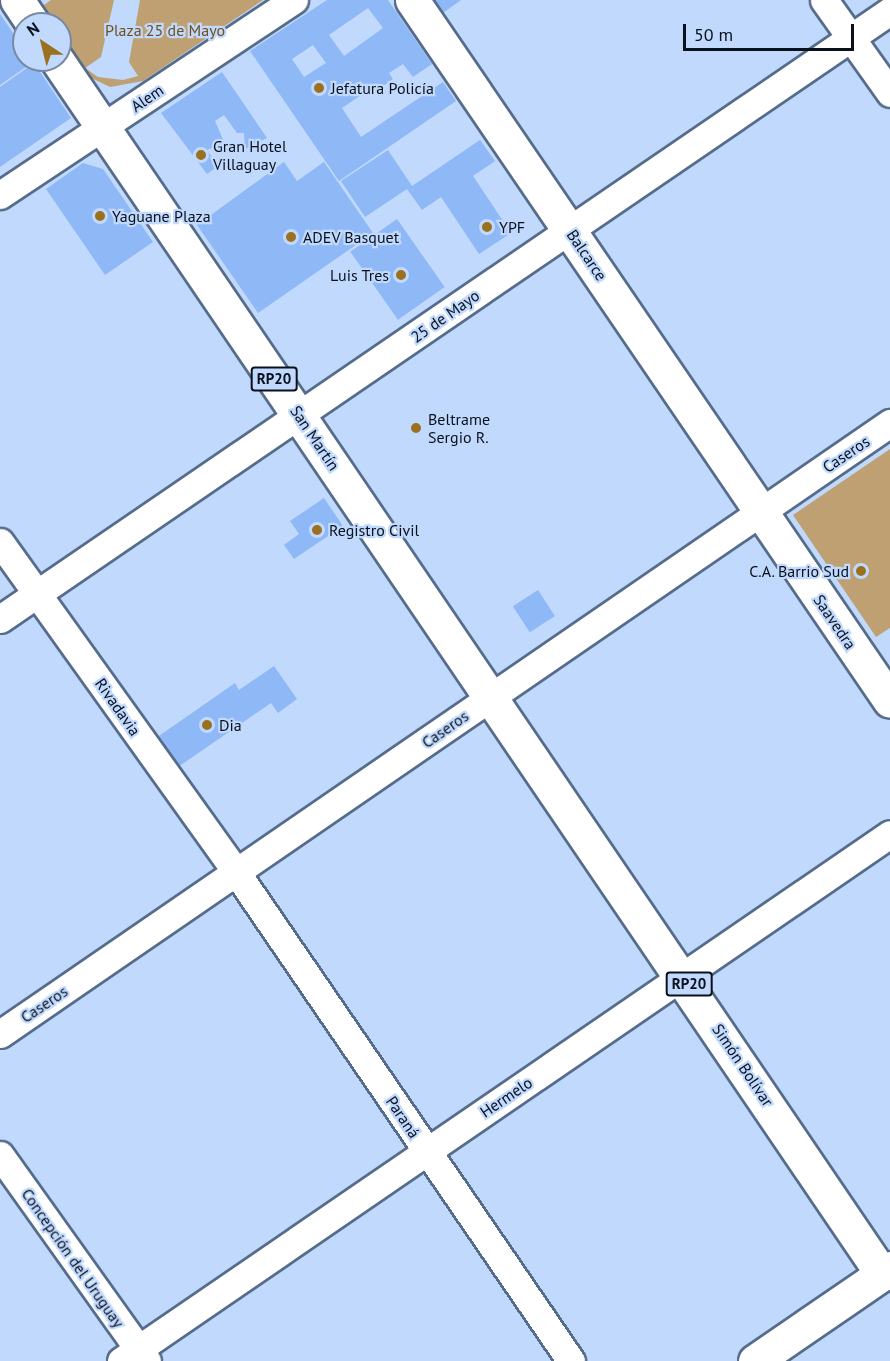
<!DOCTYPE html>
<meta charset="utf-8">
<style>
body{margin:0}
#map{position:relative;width:890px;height:1361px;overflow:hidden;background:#c0d9fd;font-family:"PT Sans",sans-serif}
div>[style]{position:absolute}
.green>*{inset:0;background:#bea072}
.building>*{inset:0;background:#8fb8f6;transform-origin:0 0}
.roads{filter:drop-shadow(2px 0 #566c8b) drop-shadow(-2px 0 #566c8b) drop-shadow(0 2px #566c8b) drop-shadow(0 -2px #566c8b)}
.street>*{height:27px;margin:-13.5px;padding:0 13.5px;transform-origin:13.5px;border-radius:13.5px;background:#fff}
.secondary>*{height:33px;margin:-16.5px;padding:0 16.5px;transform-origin:16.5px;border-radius:16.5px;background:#fff}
.primary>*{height:33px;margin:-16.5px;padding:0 16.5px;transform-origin:16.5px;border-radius:16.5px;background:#fff}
.dots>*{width:16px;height:16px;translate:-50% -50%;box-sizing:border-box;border:3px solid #c0d9fd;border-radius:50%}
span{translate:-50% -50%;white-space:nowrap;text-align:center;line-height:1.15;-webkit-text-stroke:4.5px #c0d9fd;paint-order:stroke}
.shield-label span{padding:2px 4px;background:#c0d9fd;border:2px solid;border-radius:4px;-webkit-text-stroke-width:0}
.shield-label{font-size:15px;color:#09111d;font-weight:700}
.park-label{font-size:16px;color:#6e501d}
.poi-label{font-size:16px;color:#09111d}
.left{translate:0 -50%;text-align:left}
.right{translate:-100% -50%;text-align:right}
.street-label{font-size:16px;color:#09111d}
.north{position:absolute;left:12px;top:12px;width:60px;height:60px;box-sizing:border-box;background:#c0d9fd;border:2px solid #7789a3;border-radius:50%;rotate:325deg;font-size:16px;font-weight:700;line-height:24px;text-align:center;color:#09111d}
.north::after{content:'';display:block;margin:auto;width:21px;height:27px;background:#9b701f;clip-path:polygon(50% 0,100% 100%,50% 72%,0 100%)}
.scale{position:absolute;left:683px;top:24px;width:171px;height:27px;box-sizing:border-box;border:3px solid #09111d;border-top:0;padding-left:8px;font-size:18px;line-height:21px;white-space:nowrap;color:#09111d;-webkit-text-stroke:4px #c0d9fd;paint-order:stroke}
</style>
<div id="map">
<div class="green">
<i style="clip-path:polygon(51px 0,114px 0,101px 57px,85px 68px,98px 77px,123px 80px,138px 76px,129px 62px,140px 0,263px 0,143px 81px,110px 87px,81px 73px,60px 42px,60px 24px,48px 24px,41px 7px)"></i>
<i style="clip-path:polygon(890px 449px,890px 628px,876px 637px,793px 515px)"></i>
</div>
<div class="building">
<i style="clip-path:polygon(evenodd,327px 0,388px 0,432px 64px,413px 77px,403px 64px,389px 73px,393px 79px,373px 93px,367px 85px,358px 91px,361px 95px,342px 108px,361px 137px,443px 82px,456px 101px,339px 181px,250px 51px,327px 0,368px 8px,383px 28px,344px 56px,329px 35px,368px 8px,327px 0,313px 45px,326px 63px,304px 77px,292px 59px,313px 45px)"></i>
<i style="clip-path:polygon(434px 0,461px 0,443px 13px)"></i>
<i style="clip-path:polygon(0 14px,24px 49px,24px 60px,33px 62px,0 85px)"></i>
<i style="clip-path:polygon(34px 63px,71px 118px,0 167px,0 87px)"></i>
<i style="clip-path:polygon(222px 72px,267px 138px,245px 149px,244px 133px,237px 133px,224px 115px,215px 121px,224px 142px,207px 150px,216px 163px,231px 157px,207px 174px,161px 113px)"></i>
<i style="clip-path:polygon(480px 140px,495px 161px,473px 176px,511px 233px,479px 254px,441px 197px,422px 210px,407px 189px,365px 217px,341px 181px,388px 150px,412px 186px)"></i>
<i style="clip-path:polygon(284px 162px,297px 181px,324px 162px,373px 233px,258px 313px,197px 225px)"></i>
<i style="clip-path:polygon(83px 163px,103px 169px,153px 242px,105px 275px,46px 189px)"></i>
<i style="left:397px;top:219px;width:83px;height:57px;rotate:55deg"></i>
<i style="clip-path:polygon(324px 498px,343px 526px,294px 559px,284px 545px,299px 534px,290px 521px)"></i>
<i style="left:538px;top:590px;width:31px;height:30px;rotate:57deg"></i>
<i style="clip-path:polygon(274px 666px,297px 699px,278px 713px,271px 703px,178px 767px,156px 738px,235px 683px,239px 690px)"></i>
</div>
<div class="roads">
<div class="street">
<i style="left:824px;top:0;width:114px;rotate:54.6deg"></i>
<i style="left:0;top:195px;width:353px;rotate:-33.6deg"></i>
<i style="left:0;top:542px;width:406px;rotate:54.4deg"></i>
<i style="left:236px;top:872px;width:593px;rotate:55.59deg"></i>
<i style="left:0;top:619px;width:1078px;rotate:-34.34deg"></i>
<i style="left:0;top:1034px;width:1080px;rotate:-34.47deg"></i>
<i style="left:0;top:1155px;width:253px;rotate:54.5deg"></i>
<i style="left:121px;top:1361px;width:932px;rotate:-34.42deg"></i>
</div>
<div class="secondary">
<i style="left:755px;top:1361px;width:154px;rotate:-34.4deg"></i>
</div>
<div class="primary">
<i style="left:17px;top:0;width:29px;rotate:56deg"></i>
<i style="left:412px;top:0;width:848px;rotate:55.71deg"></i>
<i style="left:57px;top:60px;width:1468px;rotate:55.8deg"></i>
<i style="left:882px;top:1274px;width:10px;rotate:-37deg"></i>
</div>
</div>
<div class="dots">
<i style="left:319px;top:88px;background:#9b701f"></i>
<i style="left:201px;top:155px;background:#9b701f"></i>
<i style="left:100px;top:216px;background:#9b701f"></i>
<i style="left:487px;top:227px;background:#9b701f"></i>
<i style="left:291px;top:237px;background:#9b701f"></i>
<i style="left:401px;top:275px;background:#9b701f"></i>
<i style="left:416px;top:428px;background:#9b701f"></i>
<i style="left:317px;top:530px;background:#9b701f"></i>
<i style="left:861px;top:571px;background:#9b701f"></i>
<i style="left:207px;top:725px;background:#9b701f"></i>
</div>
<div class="shield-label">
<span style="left:274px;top:379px">RP20</span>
<span style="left:689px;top:984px">RP20</span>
</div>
<div class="park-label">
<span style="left:165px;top:30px">Plaza 25 de Mayo</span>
</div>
<div class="poi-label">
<span class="left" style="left:331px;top:88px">Jefatura Policía</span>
<span class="left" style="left:213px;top:155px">Gran Hotel<br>Villaguay</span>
<span class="left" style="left:112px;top:216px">Yaguane Plaza</span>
<span class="left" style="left:499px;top:227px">YPF</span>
<span class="left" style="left:303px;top:237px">ADEV Basquet</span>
<span class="right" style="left:389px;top:275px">Luis Tres</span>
<span class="left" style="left:428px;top:428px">Beltrame<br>Sergio R.</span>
<span class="left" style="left:329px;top:530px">Registro Civil</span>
<span class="right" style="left:849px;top:571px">C.A. Barrio Sud</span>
<span class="left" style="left:219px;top:725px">Dia</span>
</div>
<div class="street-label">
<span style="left:147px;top:98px;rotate:-34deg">Alem</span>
<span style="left:587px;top:255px;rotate:56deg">Balcarce</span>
<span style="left:445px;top:316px;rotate:-35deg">25 de Mayo</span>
<span style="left:315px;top:438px;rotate:56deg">San Martín</span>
<span style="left:846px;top:454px;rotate:-34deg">Caseros</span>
<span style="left:835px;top:622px;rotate:56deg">Saavedra</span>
<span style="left:118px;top:707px;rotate:55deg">Rivadavia</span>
<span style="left:445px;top:729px;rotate:-35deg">Caseros</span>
<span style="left:44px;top:1004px;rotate:-34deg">Caseros</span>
<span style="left:743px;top:1065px;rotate:56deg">Simón Bolívar</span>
<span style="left:506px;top:1097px;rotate:-34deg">Hermelo</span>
<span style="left:403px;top:1117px;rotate:56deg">Paraná</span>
<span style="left:73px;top:1258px;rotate:55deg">Concepción del Uruguay</span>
</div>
<div class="north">N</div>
<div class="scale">50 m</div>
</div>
